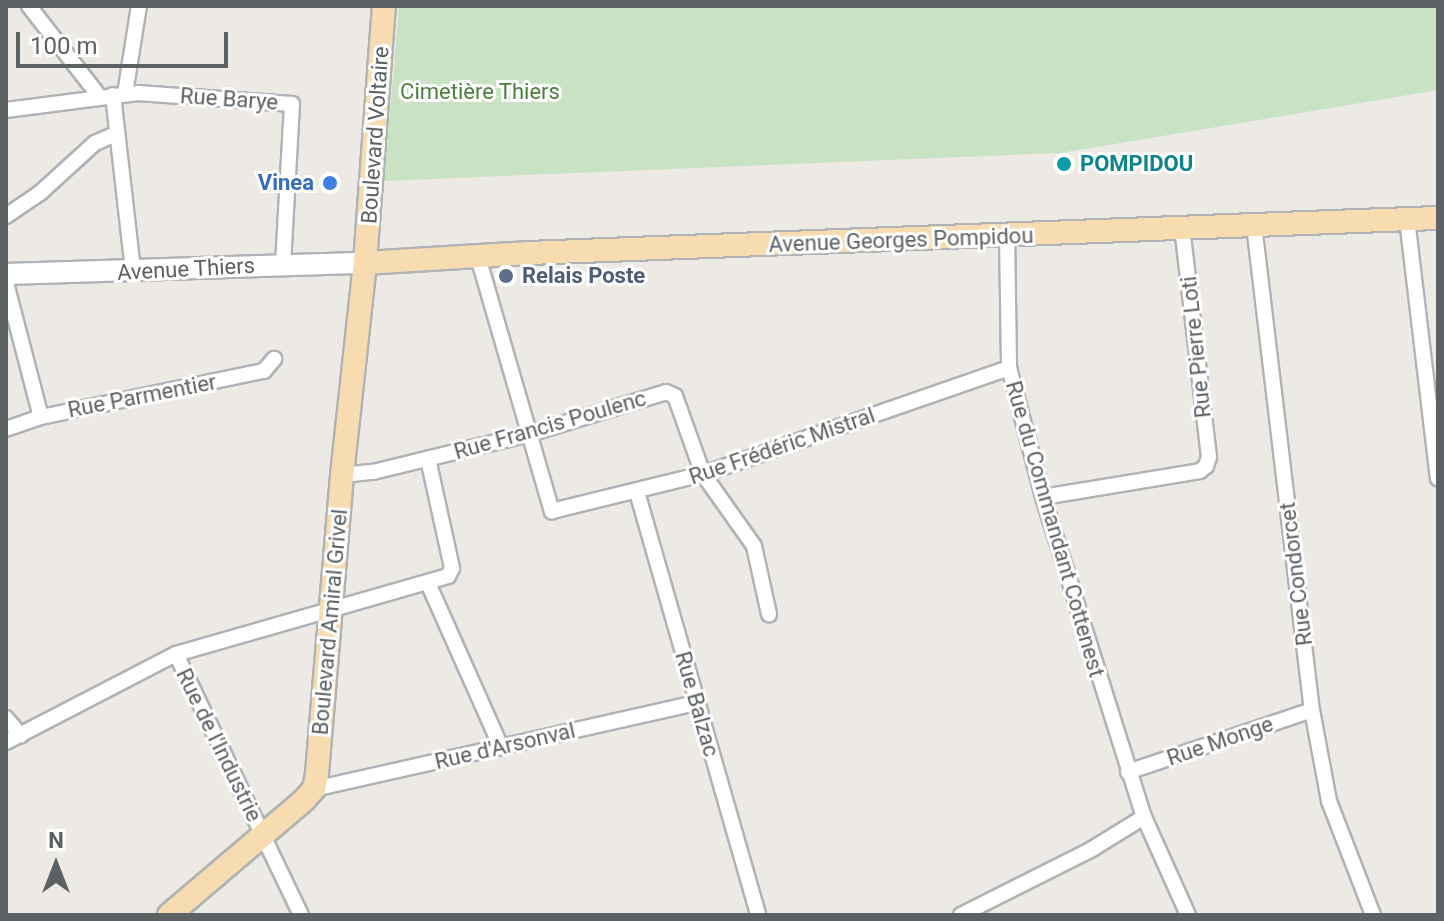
<!DOCTYPE html>
<meta charset="utf-8">
<style>
body{margin:0}
#map{position:relative;width:1444px;height:921px;overflow:hidden;background:#ede9e5;font-family:Roboto,sans-serif}
div>[style]{position:absolute}
.green>*{inset:0;background:#cae2c4}
.roads{filter:drop-shadow(2px 0 #b0b3b5) drop-shadow(-2px 0 #b0b3b5) drop-shadow(0 2px #b0b3b5) drop-shadow(0 -2px #b0b3b5)}
.minor>*{height:14px;margin:-7px;padding:0 7px;transform-origin:7px;border-radius:7px;background:#fff}
.secondary>*{height:20px;margin:-10px;padding:0 10px;transform-origin:10px;border-radius:10px;background:#fff}
.primary>*{height:22px;margin:-11px;padding:0 11px;transform-origin:11px;border-radius:11px;background:#f6dcb0}
.dots>*{width:22px;height:22px;translate:-50% -50%;box-sizing:border-box;border:4px solid #fff;border-radius:50%}
span{translate:-50% -50%;white-space:nowrap;text-align:center;line-height:1.15;-webkit-text-stroke:6px #fff;paint-order:stroke}
.park-label{font-size:22px;color:#4a813e}
.street-label{font-size:22px;color:#5c6163}
.culture-label{font-size:22px;color:#0d838f;font-weight:700}
.left{translate:0 -50%;text-align:left}
.shop-label{font-size:22px;color:#366cbe;font-weight:700}
.right{translate:-100% -50%;text-align:right}
.service-label{font-size:22px;color:#4e5e75;font-weight:700}
.frame{position:absolute;inset:0;border:8px solid #5c6163;pointer-events:none}
.north{position:absolute;left:16px;top:825px;width:80px;height:80px;-webkit-text-stroke:6px #fff;paint-order:stroke;rotate:0deg;font-size:22px;font-weight:700;line-height:32px;text-align:center;color:#5c6163}
.north::after{content:'';display:block;margin:auto;width:28px;height:36px;background:#5c6163;clip-path:polygon(50% 0,100% 100%,50% 72%,0 100%)}
.scale{position:absolute;left:16px;top:32px;width:212px;height:36px;box-sizing:border-box;border:4px solid #5c6163;border-top:0;padding-left:10px;font-size:24px;line-height:28px;white-space:nowrap;color:#5c6163;-webkit-text-stroke:6px #fff;paint-order:stroke}
</style>
<div id="map">
<div class="green">
<i style="clip-path:polygon(399px 6px,1438px 6px,1438px 90px,1060px 153px,384px 181px)"></i>
</div>
<div class="roads">
<div class="minor">
<i style="left:29px;top:6px;width:114px;rotate:52.1deg"></i>
<i style="left:125px;top:94px;width:89px;rotate:-81deg"></i>
<i style="left:113px;top:95px;width:177px;rotate:83.5deg"></i>
<i style="left:6px;top:110px;width:133px;rotate:-7.3deg"></i>
<i style="left:138px;top:93px;width:154px;rotate:4.1deg"></i>
<i style="left:292px;top:104px;width:160px;rotate:93.2deg"></i>
<i style="left:6px;top:216px;width:41px;rotate:-34.1deg"></i>
<i style="left:40px;top:193px;width:74px;rotate:-42.3deg"></i>
<i style="left:95px;top:143px;width:22px;rotate:-24deg"></i>
<i style="left:1407px;top:219px;width:261px;rotate:83.2deg"></i>
<i style="left:1254px;top:225px;width:488px;rotate:83.2deg"></i>
<i style="left:1312px;top:710px;width:93px;rotate:79.4deg"></i>
<i style="left:1329px;top:801px;width:122px;rotate:68.9deg"></i>
<i style="left:1007px;top:235px;width:133px;rotate:89.1deg"></i>
<i style="left:1009px;top:368px;width:133px;rotate:75.2deg"></i>
<i style="left:1043px;top:497px;width:336px;rotate:72.5deg"></i>
<i style="left:1144px;top:817px;width:107px;rotate:65.8deg"></i>
<i style="left:478px;top:257px;width:265px;rotate:73.8deg"></i>
<i style="left:552px;top:511px;width:155px;rotate:-13.8deg"></i>
<i style="left:703px;top:474px;width:324px;rotate:-19.1deg"></i>
<i style="left:6px;top:283px;width:138px;rotate:75.4deg"></i>
<i style="left:6px;top:429px;width:37px;rotate:-19deg"></i>
<i style="left:41px;top:417px;width:228px;rotate:-11.7deg"></i>
<i style="left:264px;top:371px;width:16px;rotate:-50deg"></i>
<i style="left:342px;top:475px;width:31px;rotate:-6deg"></i>
<i style="left:373px;top:472px;width:161px;rotate:-13.7deg"></i>
<i style="left:529px;top:434px;width:143px;rotate:-17deg"></i>
<i style="left:666px;top:392px;width:10px;rotate:24deg"></i>
<i style="left:675px;top:396px;width:83px;rotate:70.3deg"></i>
<i style="left:703px;top:474px;width:88px;rotate:54.7deg"></i>
<i style="left:754px;top:546px;width:70px;rotate:77.6deg"></i>
<i style="left:637px;top:492px;width:440px;rotate:74deg"></i>
<i style="left:1043px;top:497px;width:159px;rotate:-9.4deg"></i>
<i style="left:1200px;top:471px;width:8px;rotate:-40deg"></i>
<i style="left:1206px;top:466px;width:9px;rotate:-72deg"></i>
<i style="left:1209px;top:457px;width:231px;rotate:-96.7deg"></i>
<i style="left:428px;top:583px;width:180px;rotate:66deg"></i>
<i style="left:176px;top:654px;width:289px;rotate:64.4deg"></i>
<i style="left:6px;top:718px;width:23px;rotate:50deg"></i>
<i style="left:6px;top:742px;width:191px;rotate:-27.4deg"></i>
<i style="left:176px;top:654px;width:283px;rotate:-16deg"></i>
<i style="left:448px;top:576px;width:9px;rotate:-63deg"></i>
<i style="left:452px;top:568px;width:112px;rotate:-102.4deg"></i>
<i style="left:1128px;top:772px;width:194px;rotate:-18.6deg"></i>
<i style="left:314px;top:789px;width:393px;rotate:-12.7deg"></i>
<i style="left:961px;top:915px;width:147px;rotate:-26.7deg"></i>
<i style="left:1092px;top:849px;width:61px;rotate:-31.6deg"></i>
</div>
<div class="secondary">
<i style="left:6px;top:274px;width:359px;rotate:-1.8deg"></i>
</div>
<div class="primary">
<i style="left:365px;top:263px;width:164px;rotate:-3.5deg"></i>
<i style="left:529px;top:253px;width:910px;rotate:-2.21deg"></i>
<i style="left:169px;top:915px;width:177px;rotate:-40.4deg"></i>
<i style="left:304px;top:800px;width:15px;rotate:-48deg"></i>
<i style="left:314px;top:789px;width:16px;rotate:-79deg"></i>
<i style="left:317px;top:773px;width:299px;rotate:-85.2deg"></i>
<i style="left:342px;top:475px;width:213px;rotate:-83.8deg"></i>
<i style="left:365px;top:263px;width:258px;rotate:-85.8deg"></i>
</div>
</div>
<div class="dots">
<i style="left:1064px;top:164px;background:#0f9aa8"></i>
<i style="left:330px;top:183px;background:#3f7fe0"></i>
<i style="left:506px;top:276px;background:#5c6f8a"></i>
</div>
<div class="park-label">
<span style="left:480px;top:92px">Cimetière Thiers</span>
</div>
<div class="street-label">
<span style="left:229px;top:99px;rotate:4deg">Rue Barye</span>
<span style="left:375px;top:135px;rotate:-86deg">Boulevard Voltaire</span>
<span style="left:901px;top:240px;rotate:-2deg">Avenue Georges Pompidou</span>
<span style="left:186px;top:269px;rotate:-3deg">Avenue Thiers</span>
<span style="left:1196px;top:347px;rotate:-96deg">Rue Pierre Loti</span>
<span style="left:142px;top:396px;rotate:-11deg">Rue Parmentier</span>
<span style="left:550px;top:425px;rotate:-16deg">Rue Francis Poulenc</span>
<span style="left:782px;top:446px;rotate:-19deg">Rue Frédéric Mistral</span>
<span style="left:1055px;top:529px;rotate:74deg">Rue du Commandant Cottenest</span>
<span style="left:1296px;top:574px;rotate:-97deg">Rue Condorcet</span>
<span style="left:330px;top:622px;rotate:-85deg">Boulevard Amiral Grivel</span>
<span style="left:697px;top:704px;rotate:74deg">Rue Balzac</span>
<span style="left:1220px;top:741px;rotate:-19deg">Rue Monge</span>
<span style="left:219px;top:745px;rotate:64deg">Rue de l'Industrie</span>
<span style="left:505px;top:746px;rotate:-13deg">Rue d'Arsonval</span>
</div>
<div class="culture-label">
<span class="left" style="left:1080px;top:164px">POMPIDOU</span>
</div>
<div class="shop-label">
<span class="right" style="left:314px;top:183px">Vinea</span>
</div>
<div class="service-label">
<span class="left" style="left:522px;top:276px">Relais Poste</span>
</div>
<div class="frame"></div>
<div class="north">N</div>
<div class="scale">100 m</div>
</div>
